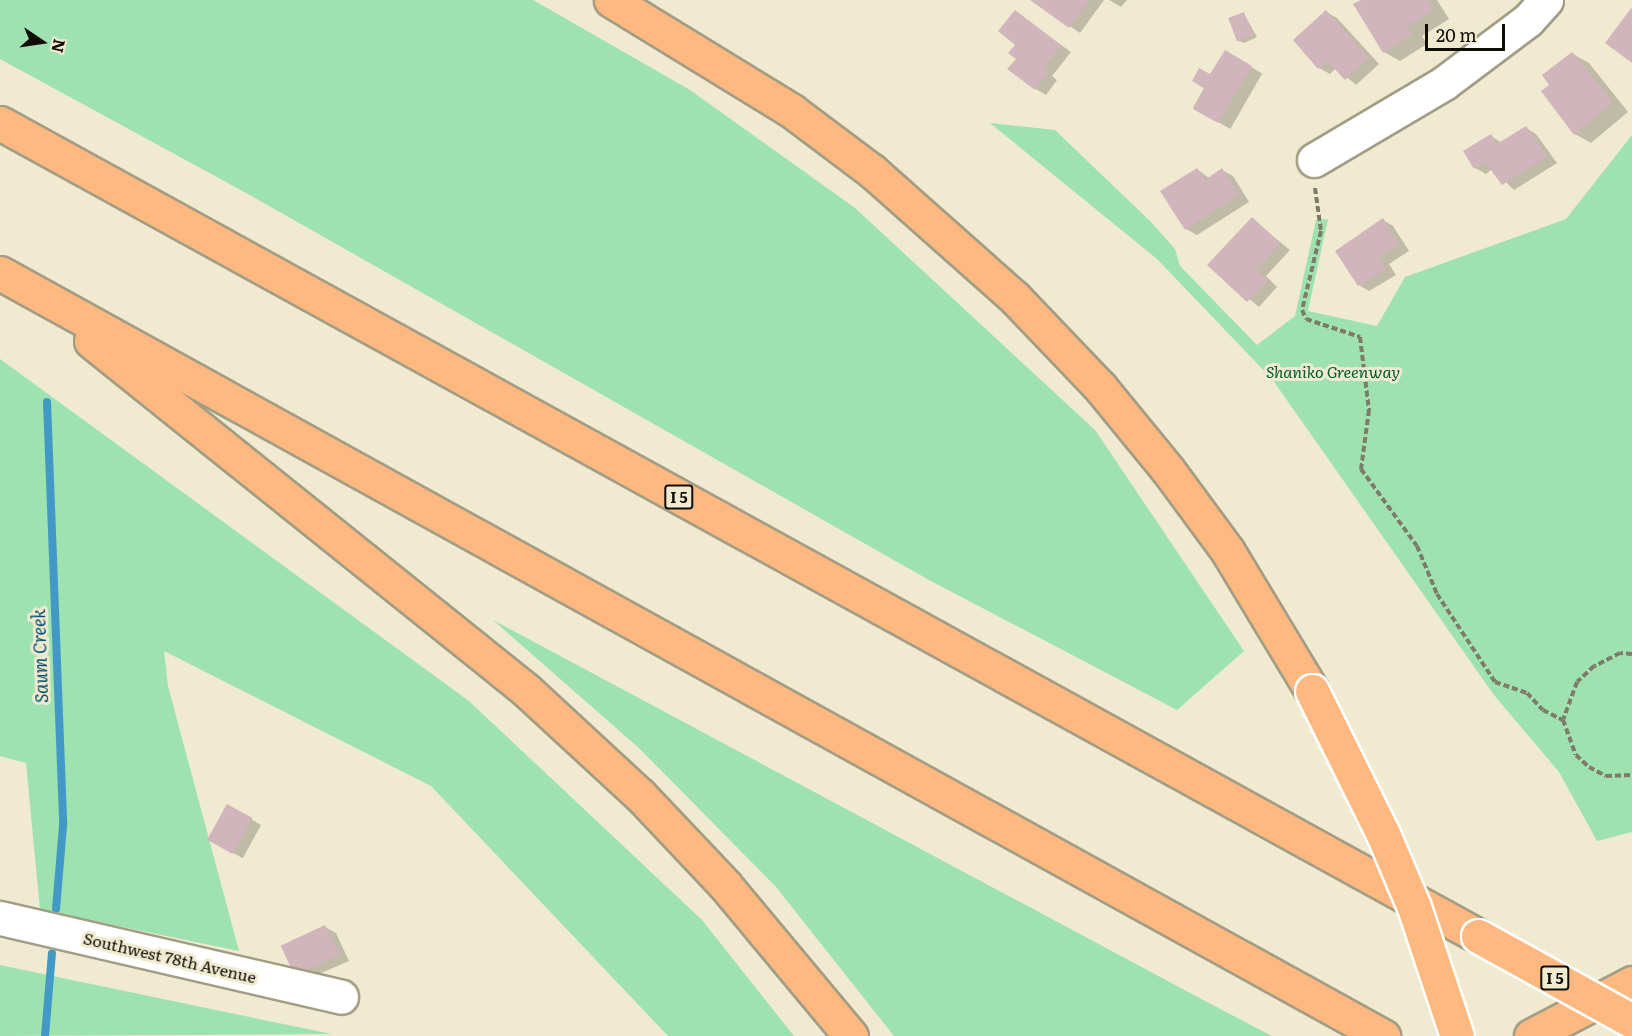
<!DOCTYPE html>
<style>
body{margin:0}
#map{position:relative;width:1632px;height:1036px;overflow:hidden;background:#f0ead0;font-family:Literata,serif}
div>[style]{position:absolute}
.green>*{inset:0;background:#9ee2b0}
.shadow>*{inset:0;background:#0003;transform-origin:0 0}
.stream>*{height:8px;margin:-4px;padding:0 4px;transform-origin:4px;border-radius:4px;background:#4299c5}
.building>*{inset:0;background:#d1b5bd;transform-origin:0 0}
.path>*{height:4px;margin-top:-2px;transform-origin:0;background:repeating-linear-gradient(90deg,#7f7b6a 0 6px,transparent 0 9px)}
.roads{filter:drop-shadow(2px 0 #a29d85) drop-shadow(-2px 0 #a29d85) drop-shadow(0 2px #a29d85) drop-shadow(0 -2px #a29d85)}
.minor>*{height:33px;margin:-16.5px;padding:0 16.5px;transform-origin:16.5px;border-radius:16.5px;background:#fff}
.highway>*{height:33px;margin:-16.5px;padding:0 16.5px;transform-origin:16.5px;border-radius:16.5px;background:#ffb87f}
.bridges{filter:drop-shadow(2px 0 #fff) drop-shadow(-2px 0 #fff) drop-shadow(0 2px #fff) drop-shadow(0 -2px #fff)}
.highway-bridge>*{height:33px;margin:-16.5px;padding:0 16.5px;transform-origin:16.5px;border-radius:16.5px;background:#ffb87f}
span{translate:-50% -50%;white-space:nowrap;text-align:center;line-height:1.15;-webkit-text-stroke:6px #f0ead0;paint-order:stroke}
.shield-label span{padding:2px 4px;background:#f0ead0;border:2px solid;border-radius:4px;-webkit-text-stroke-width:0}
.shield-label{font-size:15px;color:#0f0d05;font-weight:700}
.park-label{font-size:16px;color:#005b2c;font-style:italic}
.street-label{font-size:16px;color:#0f0d05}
.water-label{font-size:18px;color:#044e6c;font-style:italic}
.north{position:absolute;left:12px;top:12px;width:60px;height:60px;-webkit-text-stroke:4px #f0ead0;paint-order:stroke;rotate:103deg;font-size:16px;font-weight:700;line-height:24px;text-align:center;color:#0f0d05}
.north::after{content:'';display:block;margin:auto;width:21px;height:27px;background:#0f0d05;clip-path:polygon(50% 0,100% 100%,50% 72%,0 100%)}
.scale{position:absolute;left:1425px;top:24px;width:80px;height:27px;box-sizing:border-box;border:3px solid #0f0d05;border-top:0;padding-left:8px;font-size:18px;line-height:21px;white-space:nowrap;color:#0f0d05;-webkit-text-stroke:4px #f0ead0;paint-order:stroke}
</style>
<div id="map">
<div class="green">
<i style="clip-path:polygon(0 0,533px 0,690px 90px,855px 208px,1095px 430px,1244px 651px,1177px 710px,929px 580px,248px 194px,0 59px)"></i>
<i style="clip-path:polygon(990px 123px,1055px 130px,1150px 221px,1175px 249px,1180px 266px,1257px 345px,1295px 316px,1316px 220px,1328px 219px,1308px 311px,1377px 326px,1405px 277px,1566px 219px,1632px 135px,1632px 832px,1597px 841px,1559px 772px,1494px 695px,1272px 379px,1157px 259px)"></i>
<i style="clip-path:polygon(0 359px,469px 701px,702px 920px,794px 1036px,668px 1036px,431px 786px,164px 651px,168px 686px,239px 951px,40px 910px,26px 763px,0 756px)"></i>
<i style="clip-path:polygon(493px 620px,1205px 1001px,1272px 1036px,894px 1036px,776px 887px,640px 749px)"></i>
<i style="clip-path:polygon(0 965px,235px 1014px,332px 1034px,0 1036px)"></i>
</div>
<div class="shadow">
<i style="clip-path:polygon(1032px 0,1104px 0,1080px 33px)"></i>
<i style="clip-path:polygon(1109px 0,1127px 0,1121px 7px)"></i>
<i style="clip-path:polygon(1363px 0,1437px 0,1449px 19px,1422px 36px,1427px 44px,1400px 61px,1384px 52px)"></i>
<i style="clip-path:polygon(1015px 12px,1071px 52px,1052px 76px,1057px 80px,1046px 95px,1036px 89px,1018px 59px)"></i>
<i style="clip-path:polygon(1326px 12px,1337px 18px,1379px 64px,1356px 85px,1336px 68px,1330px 74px,1319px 68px)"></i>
<i style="clip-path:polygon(1244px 14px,1257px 37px,1244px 43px,1239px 41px)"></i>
<i style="left:1225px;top:52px;width:43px;height:64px;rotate:30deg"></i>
<i style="clip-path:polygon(1573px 54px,1589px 63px,1628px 112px,1591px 143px,1575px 134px,1551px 85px)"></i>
<i style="clip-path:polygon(1526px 128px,1536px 134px,1557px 163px,1514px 190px,1492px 169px,1486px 174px,1475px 168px,1491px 136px,1502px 143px)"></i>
<i style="clip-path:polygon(1197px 169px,1209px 178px,1222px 170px,1233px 176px,1249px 202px,1197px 235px,1186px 229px)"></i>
<i style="clip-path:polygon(1252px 219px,1290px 250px,1266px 276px,1277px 287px,1259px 307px,1209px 265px)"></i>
<i style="clip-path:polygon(1383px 220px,1393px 226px,1409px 251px,1389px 264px,1396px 275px,1369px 291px,1359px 285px)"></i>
<i style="left:227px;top:806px;width:39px;height:38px;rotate:29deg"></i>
<i style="clip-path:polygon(325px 927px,336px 933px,349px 961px,305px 980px,294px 974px)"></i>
</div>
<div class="stream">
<i style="left:47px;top:402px;width:424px;rotate:87.8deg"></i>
<i style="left:63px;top:826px;width:83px;rotate:94.8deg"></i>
<i style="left:45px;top:1036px;width:83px;rotate:-85.2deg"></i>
</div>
<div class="building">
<i style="clip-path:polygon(1030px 0,1089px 0,1069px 28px)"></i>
<i style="clip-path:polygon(1361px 0,1428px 0,1434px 10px,1407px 26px,1412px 35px,1383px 53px,1353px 4px)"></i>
<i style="clip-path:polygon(1632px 7px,1632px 63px,1605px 43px)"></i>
<i style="clip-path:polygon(1015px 10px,1061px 45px,1043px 69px,1048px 73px,1035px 90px,1007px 69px,1016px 59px,1008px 53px,1015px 45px,998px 31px)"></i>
<i style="clip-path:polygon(1326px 10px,1369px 58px,1345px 80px,1327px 61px,1318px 69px,1293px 40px)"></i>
<i style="left:1244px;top:12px;width:25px;height:17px;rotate:69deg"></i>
<i style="clip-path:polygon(1225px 50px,1252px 66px,1218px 123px,1193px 109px,1205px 89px,1192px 81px,1199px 68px,1210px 74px)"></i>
<i style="clip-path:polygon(1572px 52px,1613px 102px,1574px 135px,1541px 91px,1549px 85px,1542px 75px)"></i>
<i style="clip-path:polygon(1526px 126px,1547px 156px,1502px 185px,1485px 162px,1474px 169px,1463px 151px,1491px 134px,1497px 144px)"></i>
<i style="clip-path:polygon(1197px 168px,1205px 180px,1222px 168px,1239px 195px,1185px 230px,1160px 191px)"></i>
<i style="clip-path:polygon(1252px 217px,1280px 243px,1256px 270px,1268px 280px,1247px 302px,1207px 265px)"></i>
<i style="clip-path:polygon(1383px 218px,1399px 244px,1379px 257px,1386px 269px,1358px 286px,1335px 251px)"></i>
<i style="left:227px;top:804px;width:29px;height:41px;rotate:29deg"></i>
<i style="left:325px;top:925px;width:33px;height:49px;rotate:65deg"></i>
</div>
<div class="path">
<i style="left:1315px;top:188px;width:43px;rotate:82.1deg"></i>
<i style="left:1321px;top:231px;width:81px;rotate:103.5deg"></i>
<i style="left:1302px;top:310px;width:10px;rotate:66deg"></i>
<i style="left:1306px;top:319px;width:57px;rotate:18.4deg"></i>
<i style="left:1360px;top:337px;width:74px;rotate:83deg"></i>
<i style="left:1369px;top:410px;width:60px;rotate:97.7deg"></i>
<i style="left:1361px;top:469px;width:95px;rotate:54deg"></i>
<i style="left:1417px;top:546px;width:52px;rotate:67.4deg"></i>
<i style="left:1437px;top:594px;width:105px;rotate:56.6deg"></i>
<i style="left:1495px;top:682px;width:34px;rotate:19deg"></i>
<i style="left:1527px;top:693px;width:23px;rotate:47deg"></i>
<i style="left:1543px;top:710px;width:22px;rotate:27deg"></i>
<i style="left:1632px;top:654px;width:12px;rotate:-175deg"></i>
<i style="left:1620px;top:653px;width:29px;rotate:153deg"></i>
<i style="left:1594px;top:666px;width:23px;rotate:137deg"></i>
<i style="left:1577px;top:682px;width:40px;rotate:110.2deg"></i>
<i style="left:1563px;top:720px;width:37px;rotate:70deg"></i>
<i style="left:1576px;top:755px;width:18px;rotate:43deg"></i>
<i style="left:1589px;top:767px;width:19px;rotate:28deg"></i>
<i style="left:1606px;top:776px;width:26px;rotate:-2deg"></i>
</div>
<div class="roads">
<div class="minor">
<i style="left:1314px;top:160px;width:151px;rotate:-30.6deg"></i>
<i style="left:1444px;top:83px;width:105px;rotate:-36.9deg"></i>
<i style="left:1528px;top:20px;width:27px;rotate:-48deg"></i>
<i style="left:0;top:918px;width:350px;rotate:13deg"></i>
</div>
<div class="highway">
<i style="left:611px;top:0;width:212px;rotate:31.5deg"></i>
<i style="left:792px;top:111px;width:100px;rotate:36.9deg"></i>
<i style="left:872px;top:171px;width:191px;rotate:41.6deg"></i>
<i style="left:1015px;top:298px;width:123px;rotate:46.3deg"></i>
<i style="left:1100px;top:387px;width:107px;rotate:50.7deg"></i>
<i style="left:1168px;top:470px;width:99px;rotate:53.6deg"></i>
<i style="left:1227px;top:550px;width:165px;rotate:58.9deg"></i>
<i style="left:0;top:123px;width:1687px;rotate:28.81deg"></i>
<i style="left:0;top:273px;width:1580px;rotate:28.89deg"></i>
<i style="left:91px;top:341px;width:556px;rotate:38.72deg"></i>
<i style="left:525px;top:689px;width:156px;rotate:42.7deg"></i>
<i style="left:640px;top:795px;width:124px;rotate:46.6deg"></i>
<i style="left:725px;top:885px;width:197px;rotate:50.2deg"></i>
<i style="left:1531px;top:1036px;width:114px;rotate:-27.7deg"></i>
</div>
</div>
<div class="bridges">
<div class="highway-bridge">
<i style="left:1312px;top:691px;width:160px;rotate:63.6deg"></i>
<i style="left:1383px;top:834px;width:79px;rotate:67deg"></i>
<i style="left:1414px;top:907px;width:136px;rotate:71.6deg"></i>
<i style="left:1478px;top:936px;width:176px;rotate:28.9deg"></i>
</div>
</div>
<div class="shield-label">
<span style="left:679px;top:497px">I 5</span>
<span style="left:1555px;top:978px">I 5</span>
</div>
<div class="park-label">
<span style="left:1333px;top:371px">Shaniko Greenway</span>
</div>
<div class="street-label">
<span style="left:170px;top:957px;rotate:13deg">Southwest 78th Avenue</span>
</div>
<div class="water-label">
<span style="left:40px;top:656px;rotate:-92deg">Saum Creek</span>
</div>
<div class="north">N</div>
<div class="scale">20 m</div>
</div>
